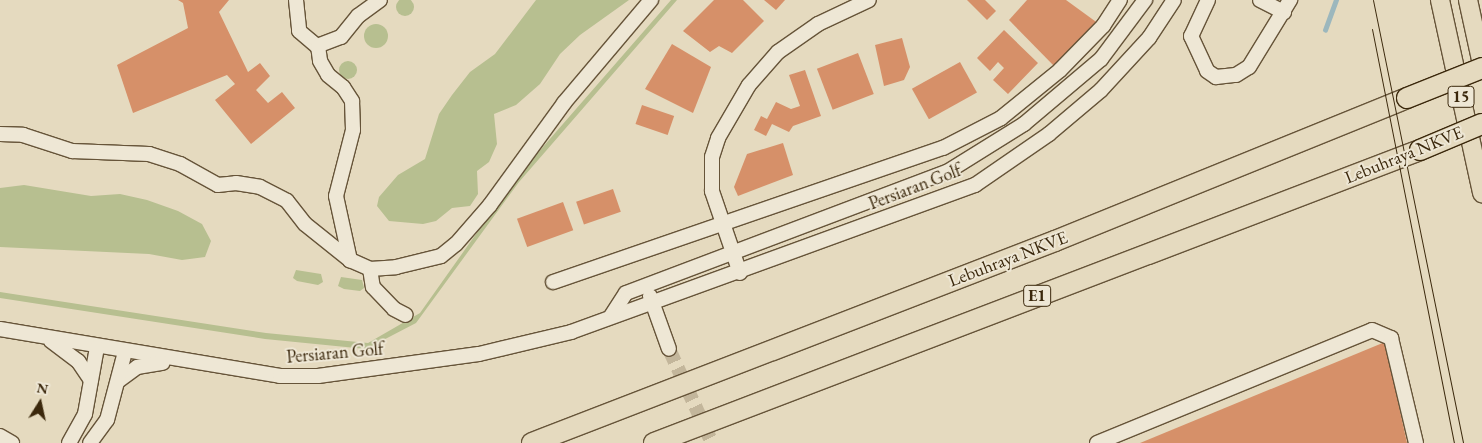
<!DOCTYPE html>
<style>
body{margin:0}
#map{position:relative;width:1482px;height:443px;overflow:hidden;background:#e5dabf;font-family:"EB Garamond",serif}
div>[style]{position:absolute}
.green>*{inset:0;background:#b7bf90}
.round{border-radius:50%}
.stream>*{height:4.5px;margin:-2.25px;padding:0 2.25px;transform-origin:2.25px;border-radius:2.25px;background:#9cb7bd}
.building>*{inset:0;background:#d69069;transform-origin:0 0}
.minor-tunnel>*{height:14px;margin-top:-7px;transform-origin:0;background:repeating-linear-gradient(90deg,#c3b69b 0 14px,transparent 0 21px)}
.roads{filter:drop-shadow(1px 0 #665439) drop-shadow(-1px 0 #665439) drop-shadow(0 1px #665439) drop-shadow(0 -1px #665439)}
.minor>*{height:14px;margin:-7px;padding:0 7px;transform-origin:7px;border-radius:7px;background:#eee7d5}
.major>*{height:18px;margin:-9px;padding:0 9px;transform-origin:9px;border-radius:9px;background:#e5dabf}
.highway>*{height:20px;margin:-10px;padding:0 10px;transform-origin:10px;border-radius:10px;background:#e5dabf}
.tram>*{height:1px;margin:-0.5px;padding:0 0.5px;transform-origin:0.5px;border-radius:0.5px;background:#3b280c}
.bridges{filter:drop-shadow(1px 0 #3b280c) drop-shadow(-1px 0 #3b280c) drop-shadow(0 1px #3b280c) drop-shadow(0 -1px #3b280c)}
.highway-bridge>*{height:20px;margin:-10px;padding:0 10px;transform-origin:10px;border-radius:10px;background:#e5dabf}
span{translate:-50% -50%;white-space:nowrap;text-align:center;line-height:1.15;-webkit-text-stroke:4px #eee7d5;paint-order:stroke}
.shield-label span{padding:1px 4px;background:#eee7d5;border:1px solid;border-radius:4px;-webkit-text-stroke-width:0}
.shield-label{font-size:16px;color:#3b280c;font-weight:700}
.street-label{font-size:18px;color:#3b280c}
.north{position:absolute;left:15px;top:378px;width:50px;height:50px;-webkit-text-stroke:4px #eee7d5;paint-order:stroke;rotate:10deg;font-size:14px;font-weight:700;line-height:20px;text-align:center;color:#3b280c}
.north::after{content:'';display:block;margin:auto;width:18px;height:22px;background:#3b280c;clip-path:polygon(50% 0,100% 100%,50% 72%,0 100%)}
</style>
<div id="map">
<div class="green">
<i class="round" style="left:396px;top:-2px;width:18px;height:18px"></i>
<i style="clip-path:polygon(536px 0,629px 0,580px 35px,560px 54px,540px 84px,516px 105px,494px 114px,497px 144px,489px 162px,477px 171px,478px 194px,470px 206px,452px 208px,436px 221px,423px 224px,389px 221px,377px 206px,379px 197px,398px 175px,425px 159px,439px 114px,452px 95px,470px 72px,495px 54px)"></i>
<i style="clip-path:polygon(671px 0,677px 0,519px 182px,416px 323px,366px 349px,265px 339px,0 298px,0 292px,266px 333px,368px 343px,420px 313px,515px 179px)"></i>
<i class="round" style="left:364px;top:24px;width:24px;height:24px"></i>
<i class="round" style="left:339px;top:61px;width:18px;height:18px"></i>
<i style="clip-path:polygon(24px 185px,91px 196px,120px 194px,147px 200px,178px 211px,202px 224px,211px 241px,205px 257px,182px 260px,149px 254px,0 247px,0 188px)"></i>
<i style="clip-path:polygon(296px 270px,321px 274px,323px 282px,318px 285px,297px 281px,293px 278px)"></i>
<i style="clip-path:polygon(341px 277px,362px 280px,364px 288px,360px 291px,344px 289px,338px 286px)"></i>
</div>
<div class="stream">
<i style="left:1325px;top:30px;width:32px;rotate:-70deg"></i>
</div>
<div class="building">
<i style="clip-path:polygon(178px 0,229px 0,219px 12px,248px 72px,260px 63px,270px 76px,256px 90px,268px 103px,282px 92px,295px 108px,251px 144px,215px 100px,235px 84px,227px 75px,133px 113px,117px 65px,188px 28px,183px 3px)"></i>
<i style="clip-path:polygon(714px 0,743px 0,764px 21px,732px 53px,719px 46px,710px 52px,683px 31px)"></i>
<i style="clip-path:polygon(764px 0,785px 0,776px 10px)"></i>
<i style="clip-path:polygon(967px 0,985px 0,996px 11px,987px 20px)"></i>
<i style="clip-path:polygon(1027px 0,1066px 0,1099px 24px,1056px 68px,1009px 20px)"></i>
<i style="clip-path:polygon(1004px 30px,1038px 63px,1008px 94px,993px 80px,1004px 68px,998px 62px,990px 71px,977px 58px)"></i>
<i style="clip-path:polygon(902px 38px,910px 67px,904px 80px,884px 86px,875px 45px)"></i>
<i style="clip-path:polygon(672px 44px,711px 67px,693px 113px,645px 89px)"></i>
<i style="left:858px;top:53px;width:44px;height:44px;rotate:69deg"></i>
<i style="left:960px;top:62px;width:35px;height:55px;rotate:61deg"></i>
<i style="clip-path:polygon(805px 70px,821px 116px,793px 126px,789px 132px,772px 124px,766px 136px,754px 130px,761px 116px,767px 119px,776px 102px,791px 109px,800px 106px,789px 75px)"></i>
<i style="left:642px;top:105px;width:34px;height:20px;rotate:19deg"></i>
<i style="clip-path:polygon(783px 143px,793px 175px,738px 196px,734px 187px,747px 154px)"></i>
<i style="left:613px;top:189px;width:24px;height:39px;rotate:71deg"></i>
<i style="left:563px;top:202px;width:30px;height:49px;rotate:70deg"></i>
<i style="clip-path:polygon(1385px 342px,1407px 443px,1140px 443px)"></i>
</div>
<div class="minor-tunnel">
<i style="left:669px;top:349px;width:103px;rotate:65.4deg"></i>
</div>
<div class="roads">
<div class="minor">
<i style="left:296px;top:0;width:31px;rotate:84deg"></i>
<i style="left:299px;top:31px;width:23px;rotate:40deg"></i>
<i style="left:317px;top:46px;width:26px;rotate:-21deg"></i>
<i style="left:341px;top:37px;width:27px;rotate:-51deg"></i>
<i style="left:358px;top:16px;width:27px;rotate:-36deg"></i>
<i style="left:1208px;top:0;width:40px;rotate:115deg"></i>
<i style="left:1191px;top:36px;width:38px;rotate:65deg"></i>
<i style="left:1207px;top:71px;width:11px;rotate:34deg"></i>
<i style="left:1216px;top:77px;width:20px;rotate:-6deg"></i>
<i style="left:1236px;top:75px;width:15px;rotate:-32deg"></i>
<i style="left:1249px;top:67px;width:79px;rotate:-58.5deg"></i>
<i style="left:1260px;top:0;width:27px;rotate:27deg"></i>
<i style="left:318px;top:46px;width:15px;rotate:82deg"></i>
<i style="left:320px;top:61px;width:16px;rotate:60deg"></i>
<i style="left:328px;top:75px;width:19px;rotate:39deg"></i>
<i style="left:343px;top:87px;width:17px;rotate:57deg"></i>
<i style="left:352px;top:101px;width:29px;rotate:88deg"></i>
<i style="left:353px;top:130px;width:68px;rotate:104.4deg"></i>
<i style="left:336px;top:196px;width:66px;rotate:77.7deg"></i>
<i style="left:350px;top:260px;width:22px;rotate:24deg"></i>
<i style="left:370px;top:269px;width:26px;rotate:-4deg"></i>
<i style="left:396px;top:267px;width:46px;rotate:-13.7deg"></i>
<i style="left:441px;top:256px;width:19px;rotate:-39deg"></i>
<i style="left:456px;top:244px;width:52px;rotate:-48.9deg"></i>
<i style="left:490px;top:205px;width:126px;rotate:-54deg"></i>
<i style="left:564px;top:103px;width:135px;rotate:-49.8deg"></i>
<i style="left:0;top:134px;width:23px;rotate:2deg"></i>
<i style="left:23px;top:135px;width:52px;rotate:18.1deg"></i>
<i style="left:72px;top:151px;width:77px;rotate:2.2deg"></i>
<i style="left:149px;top:154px;width:33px;rotate:18deg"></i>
<i style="left:180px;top:164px;width:43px;rotate:28.9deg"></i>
<i style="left:218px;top:185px;width:18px;rotate:-6deg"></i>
<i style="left:236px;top:183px;width:24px;rotate:9deg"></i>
<i style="left:260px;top:187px;width:30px;rotate:27deg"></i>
<i style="left:287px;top:201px;width:29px;rotate:52deg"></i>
<i style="left:305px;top:224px;width:58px;rotate:38.7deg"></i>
<i style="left:370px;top:269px;width:18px;rotate:81deg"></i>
<i style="left:373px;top:287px;width:30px;rotate:46deg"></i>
<i style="left:394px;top:309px;width:13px;rotate:27deg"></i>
<i style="left:740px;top:273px;width:87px;rotate:-108.9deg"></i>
<i style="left:712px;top:191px;width:34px;rotate:-90deg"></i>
<i style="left:712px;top:157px;width:20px;rotate:-72deg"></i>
<i style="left:718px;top:138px;width:61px;rotate:-59.7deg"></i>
<i style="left:749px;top:85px;width:44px;rotate:-48.7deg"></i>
<i style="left:778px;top:52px;width:49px;rotate:-35deg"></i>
<i style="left:818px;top:24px;width:56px;rotate:-25.2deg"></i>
<i style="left:553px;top:282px;width:412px;rotate:-19deg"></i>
<i style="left:943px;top:148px;width:65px;rotate:-27.3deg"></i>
<i style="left:1001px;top:118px;width:76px;rotate:-39.1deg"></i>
<i style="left:1060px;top:70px;width:62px;rotate:-45.7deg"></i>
<i style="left:1103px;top:26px;width:31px;rotate:-57deg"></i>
<i style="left:650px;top:296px;width:56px;rotate:70.3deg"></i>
<i style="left:611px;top:316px;width:27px;rotate:-57deg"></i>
<i style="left:626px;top:293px;width:343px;rotate:-20.7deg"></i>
<i style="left:947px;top:172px;width:91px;rotate:-31.9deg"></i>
<i style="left:1024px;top:124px;width:101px;rotate:-40.2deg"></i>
<i style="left:1101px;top:59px;width:74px;rotate:-53.3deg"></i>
<i style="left:0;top:329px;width:284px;rotate:9.5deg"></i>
<i style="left:280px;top:376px;width:38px"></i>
<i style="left:318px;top:376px;width:162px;rotate:-7.8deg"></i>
<i style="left:479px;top:354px;width:95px;rotate:-13.4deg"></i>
<i style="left:571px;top:332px;width:430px;rotate:-20deg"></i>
<i style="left:975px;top:185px;width:90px;rotate:-34.6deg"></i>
<i style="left:1049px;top:134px;width:68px;rotate:-40.2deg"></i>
<i style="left:1101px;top:90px;width:71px;rotate:-47.3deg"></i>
<i style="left:1149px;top:38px;width:45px;rotate:-56.7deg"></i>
<i style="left:51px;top:341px;width:34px;rotate:37deg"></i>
<i style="left:78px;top:361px;width:23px;rotate:56deg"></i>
<i style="left:118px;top:381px;width:24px;rotate:-36deg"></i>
<i style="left:137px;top:367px;width:26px;rotate:-9deg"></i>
<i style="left:0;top:436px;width:14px;rotate:30deg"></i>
<i style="left:69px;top:443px;width:33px;rotate:-61deg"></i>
<i style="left:85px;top:414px;width:68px;rotate:-79.8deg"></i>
<i style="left:90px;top:443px;width:29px;rotate:-54deg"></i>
<i style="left:107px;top:420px;width:70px;rotate:-75.2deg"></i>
<i style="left:1097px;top:443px;width:297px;rotate:-22.3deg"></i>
<i style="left:1372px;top:330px;width:21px;rotate:23deg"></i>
<i style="left:1391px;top:338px;width:108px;rotate:76.6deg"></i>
</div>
<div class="major">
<i style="left:1440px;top:0;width:198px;rotate:77.7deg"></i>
<i style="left:1468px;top:0;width:66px;rotate:77.7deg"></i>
</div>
<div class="highway">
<i style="left:532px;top:443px;width:561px;rotate:-21.12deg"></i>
<i style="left:1055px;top:241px;width:380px;rotate:-22.1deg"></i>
<i style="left:654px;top:443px;width:820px;rotate:-20.93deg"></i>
</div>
</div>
<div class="tram">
<i style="left:1373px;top:0;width:452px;rotate:78.5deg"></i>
<i style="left:1372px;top:29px;width:422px;rotate:78.8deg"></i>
</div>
<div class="bridges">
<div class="highway-bridge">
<i style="left:1407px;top:98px;width:81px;rotate:-21.8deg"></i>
<i style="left:1420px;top:150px;width:67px;rotate:-22.8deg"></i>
</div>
</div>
<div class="shield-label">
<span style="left:1461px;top:97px">15</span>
<span style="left:1037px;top:296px">E1</span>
</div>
<div class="street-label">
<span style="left:1404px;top:155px;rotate:-22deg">Lebuhraya NKVE</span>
<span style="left:915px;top:187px;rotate:-21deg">Persiaran Golf</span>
<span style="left:1008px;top:259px;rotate:-21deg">Lebuhraya NKVE</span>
<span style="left:335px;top:353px;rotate:-5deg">Persiaran Golf</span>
</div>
<div class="north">N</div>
</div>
